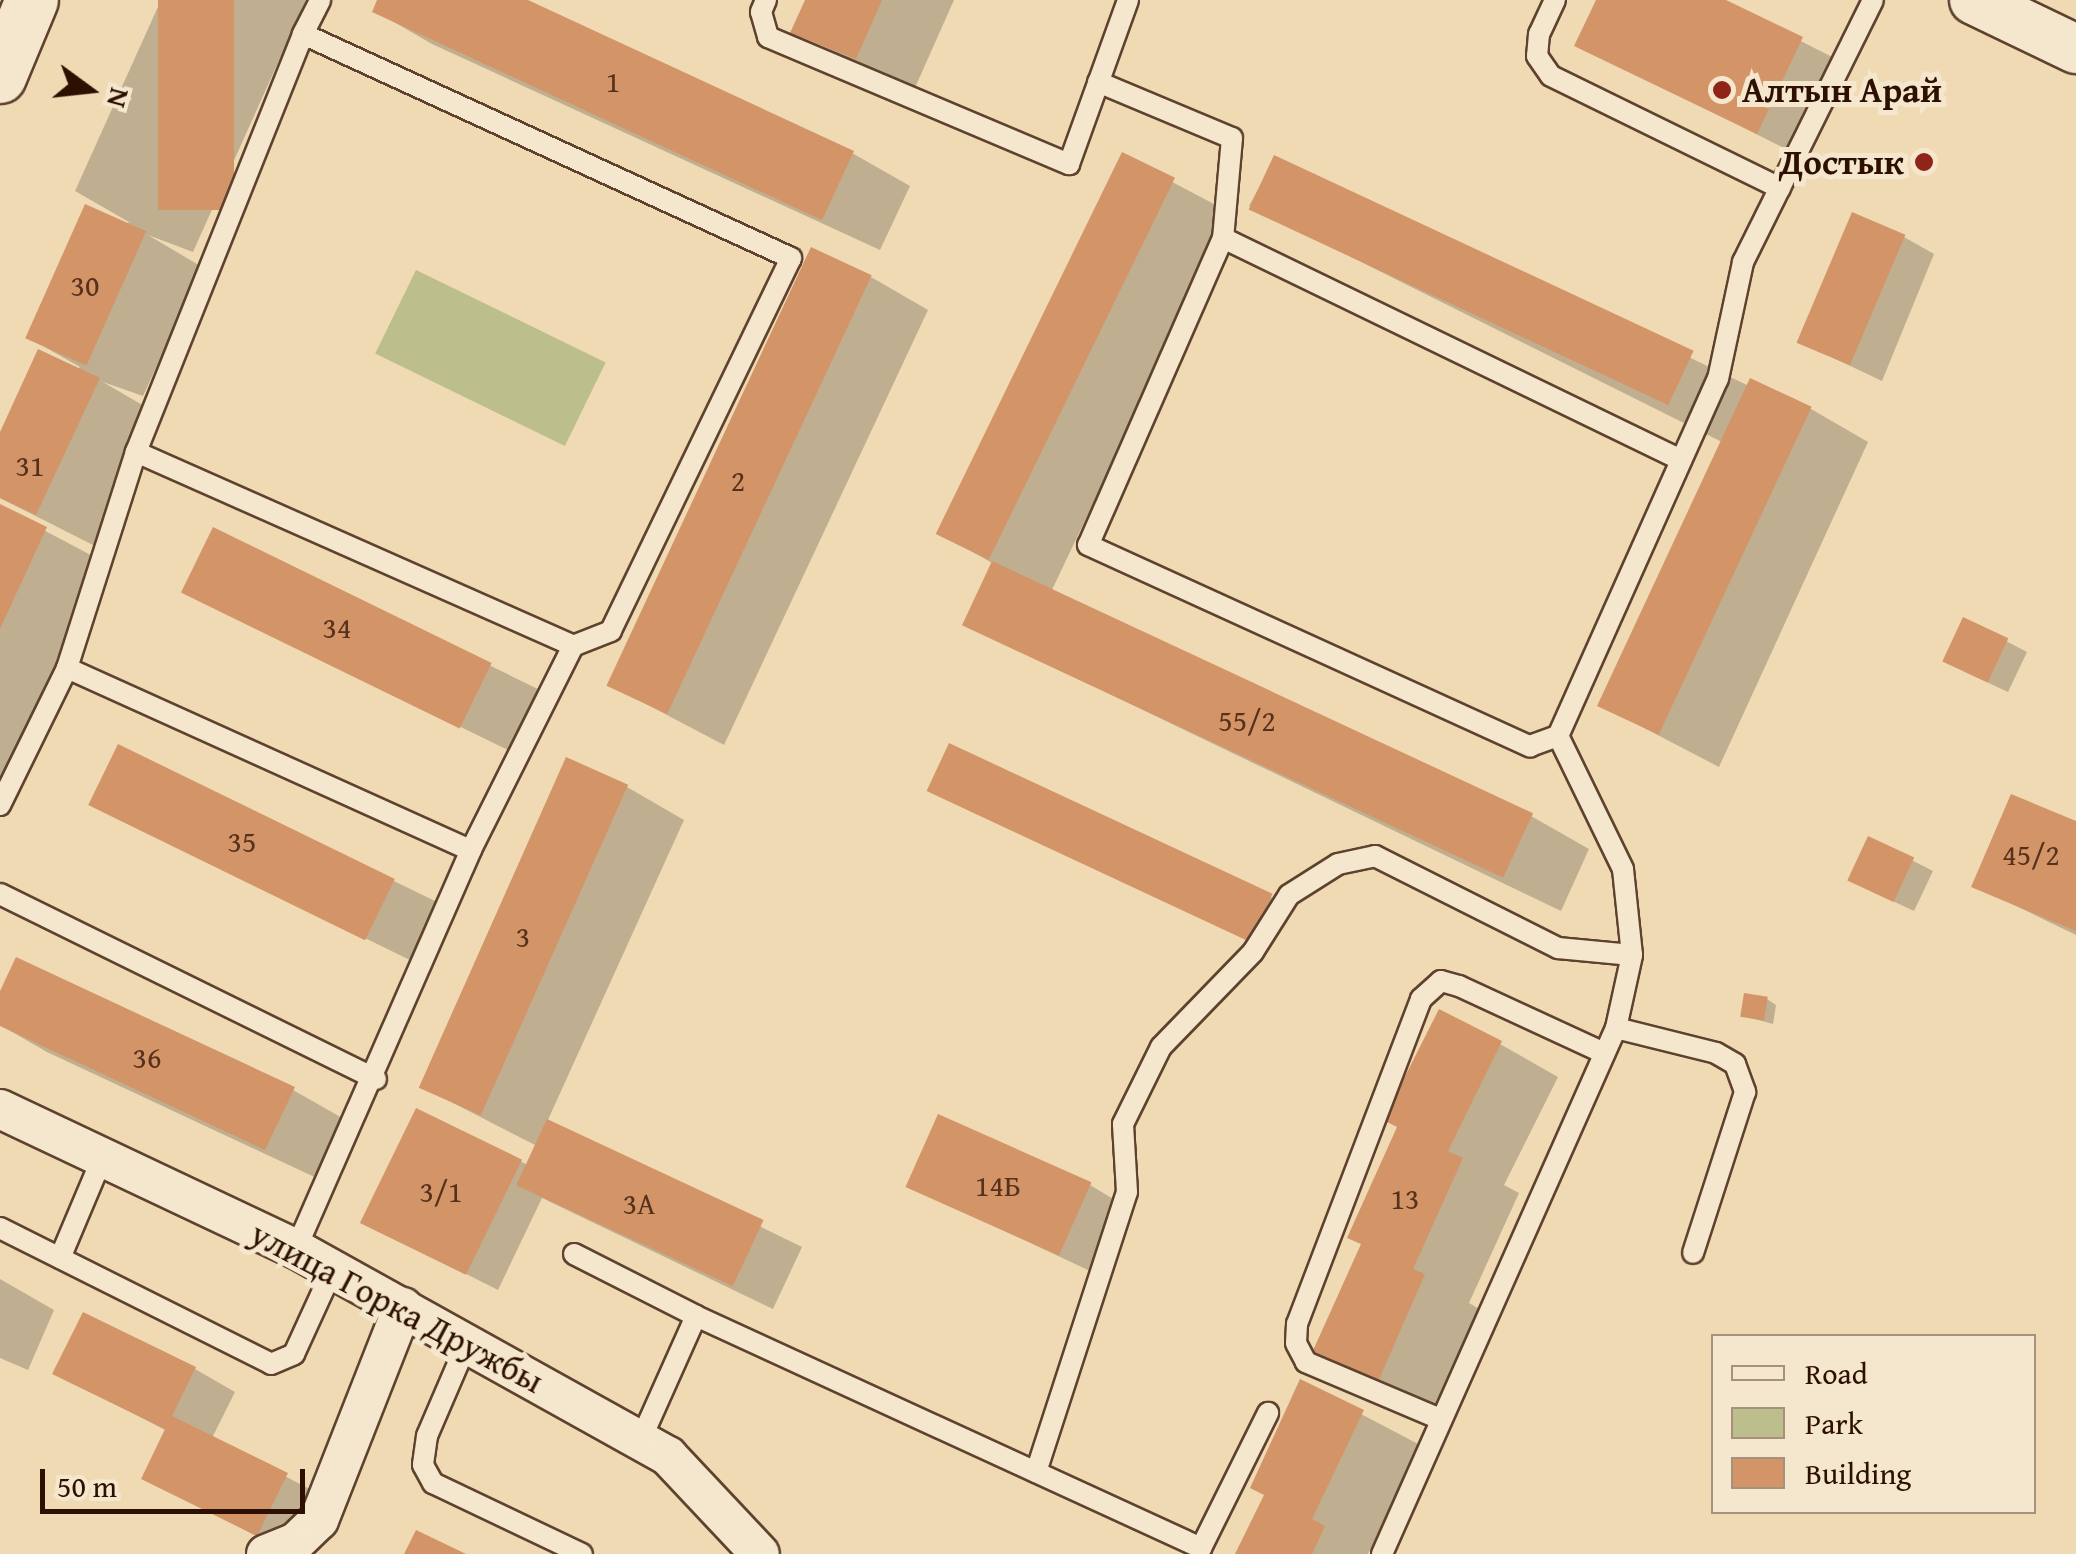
<!DOCTYPE html>
<meta charset="utf-8">
<style>
body{margin:0}
#map{position:relative;width:2076px;height:1554px;overflow:hidden;background:#efdab4;font-family:"Gentium Book Plus",serif}
div>[style]{position:absolute}
.green>*{inset:0;background:#bcbe8b;transform-origin:0 0}
.shadow>*{inset:0;background:#0003;transform-origin:0 0}
.building>*{inset:0;background:#d39468;transform-origin:0 0}
.roads{filter:drop-shadow(2px 0 #5e422e) drop-shadow(-2px 0 #5e422e) drop-shadow(0 2px #5e422e) drop-shadow(0 -2px #5e422e)}
.service>*{height:20px;margin:-10px;padding:0 10px;transform-origin:10px;border-radius:10px;background:#f5e7ce}
.minor>*{height:38px;margin:-19px;padding:0 19px;transform-origin:19px;border-radius:19px;background:#f5e7ce}
.tertiary>*{height:48px;margin:-24px;padding:0 24px;transform-origin:24px;border-radius:24px;background:#f5e7ce}
.secondary>*{height:52px;margin:-26px;padding:0 26px;transform-origin:26px;border-radius:26px;background:#f5e7ce}
.dots>*{width:28px;height:28px;translate:-50% -50%;box-sizing:border-box;border:5px solid #f5e7ce;border-radius:50%}
span{translate:-50% -50%;white-space:nowrap;text-align:center;line-height:1.15;-webkit-text-stroke:10px #f5e7ce;paint-order:stroke}
.number-label{font-size:30px;color:#56311b}
.number-label span{-webkit-text-stroke-width:0}
.poi-label{font-size:35px;color:#2d1001;font-weight:700}
.left{translate:0 -50%;text-align:left}
.right{translate:-100% -50%;text-align:right}
.street-label{font-size:35px;color:#2d1001}
.legend{position:absolute;left:1711px;top:1334px;width:325px;height:180px;box-sizing:border-box;background:#f5e7ce;border:2px solid #a5917c;margin:0;padding:12px 18px;list-style:none;font-size:30px;color:#2d1001}
.legend li{display:flex;align-items:center;gap:20px;height:50px}
.legend b{width:50px;border:2px solid #a5917c}
.north{position:absolute;left:40px;top:40px;width:100px;height:100px;-webkit-text-stroke:8px #f5e7ce;paint-order:stroke;rotate:105deg;font-size:28px;font-weight:700;line-height:40px;text-align:center;color:#2d1001}
.north::after{content:'';display:block;margin:auto;width:35px;height:45px;background:#2d1001;clip-path:polygon(50% 0,100% 100%,50% 72%,0 100%)}
.scale{position:absolute;left:40px;top:1469px;width:265px;height:45px;box-sizing:border-box;border:5px solid #2d1001;border-top:0;padding-left:12px;font-size:30px;line-height:35px;white-space:nowrap;color:#2d1001;-webkit-text-stroke:8px #f5e7ce;paint-order:stroke}
</style>
<div id="map">
<div class="green">
<i style="left:416px;top:270px;width:211px;height:93px;rotate:26deg"></i>
</div>
<div class="shadow">
<i style="clip-path:polygon(161px 0,306px 0,193px 252px,148px 235px,202px 267px,143px 396px,103px 382px,156px 413px,95px 546px,0 498px,0 438px,80px 367px,27px 337px,129px 222px,75px 191px)"></i>
<i style="clip-path:polygon(380px 0,522px 0,852px 153px,910px 186px,880px 250px,432px 44px,375px 11px)"></i>
<i style="clip-path:polygon(808px 0,954px 0,914px 90px,794px 32px)"></i>
<i style="clip-path:polygon(1599px 0,1720px 0,1842px 62px,1798px 155px,1578px 45px)"></i>
<i style="clip-path:polygon(1123px 156px,1231px 213px,1051px 592px,1531px 816px,1589px 849px,1561px 911px,966px 625px,994px 564px,942px 535px)"></i>
<i style="clip-path:polygon(1275px 158px,1749px 386px,1811px 409px,1868px 442px,1719px 767px,1600px 705px,1722px 442px,1249px 206px)"></i>
<i style="clip-path:polygon(1904px 237px,1934px 254px,1882px 381px,1800px 342px)"></i>
<i style="clip-path:polygon(871px 277px,928px 310px,724px 745px,608px 684px)"></i>
<i style="clip-path:polygon(0 507px,104px 562px,0 785px)"></i>
<i style="left:214px;top:531px;width:373px;height:68px;rotate:26deg"></i>
<i style="clip-path:polygon(2006px 641px,2027px 652px,2008px 692px,1965px 672px)"></i>
<i style="clip-path:polygon(951px 746px,1281px 902px,1261px 945px)"></i>
<i style="left:119px;top:747px;width:372px;height:64px;rotate:26deg"></i>
<i style="clip-path:polygon(627px 787px,684px 820px,547px 1122px,802px 1247px,773px 1309px,542px 1198px,498px 1290px,363px 1222px,417px 1111px,528px 1165px,537px 1146px,420px 1086px)"></i>
<i style="clip-path:polygon(2076px 824px,2076px 935px,1975px 886px)"></i>
<i style="clip-path:polygon(1870px 839px,1933px 871px,1914px 911px,1871px 891px)"></i>
<i style="clip-path:polygon(0 997px,293px 1090px,351px 1123px,323px 1181px,47px 1052px,0 1025px)"></i>
<i style="clip-path:polygon(1767px 999px,1776px 1005px,1773px 1024px,1743px 1016px)"></i>
<i style="clip-path:polygon(1500px 1044px,1558px 1077px,1504px 1185px,1519px 1193px,1469px 1303px,1481px 1310px,1435px 1415px,1372px 1387px,1364px 1245px,1400px 1127px)"></i>
<i style="clip-path:polygon(1090px 1185px,1120px 1203px,1090px 1271px,909px 1186px)"></i>
<i style="clip-path:polygon(0 1279px,54px 1310px,28px 1370px,0 1358px)"></i>
<i style="clip-path:polygon(195px 1369px,235px 1392px,212px 1438px,327px 1498px,291px 1554px,144px 1478px,167px 1431px,55px 1373px)"></i>
<i style="clip-path:polygon(1302px 1383px,1420px 1445px,1368px 1554px,1238px 1554px,1267px 1496px)"></i>
</div>
<div class="building">
<i style="left:158px;top:0;width:76px;height:210px"></i>
<i style="clip-path:polygon(377px 0,528px 0,854px 151px,822px 220px,372px 12px)"></i>
<i style="clip-path:polygon(805px 0,882px 0,856px 59px,790px 33px)"></i>
<i style="clip-path:polygon(1596px 0,1726px 0,1803px 37px,1757px 134px,1574px 46px)"></i>
<i style="left:1122px;top:152px;width:59px;height:425px;rotate:26deg"></i>
<i style="left:1274px;top:155px;width:463px;height:60px;rotate:25deg"></i>
<i style="left:85px;top:204px;width:67px;height:147px;rotate:24deg"></i>
<i style="left:1852px;top:212px;width:58px;height:142px;rotate:23deg"></i>
<i style="left:811px;top:247px;width:67px;height:484px;rotate:25deg"></i>
<i style="clip-path:polygon(38px 349px,100px 378px,36px 515px,0 498px,0 432px)"></i>
<i style="left:1750px;top:378px;width:68px;height:362px;rotate:25deg"></i>
<i style="clip-path:polygon(0 504px,47px 527px,0 629px)"></i>
<i style="left:213px;top:527px;width:310px;height:73px;rotate:26deg"></i>
<i style="left:992px;top:561px;width:597px;height:71px;rotate:25deg"></i>
<i style="left:1963px;top:617px;width:50px;height:49px;rotate:25deg"></i>
<i style="left:949px;top:743px;width:357px;height:53px;rotate:25deg"></i>
<i style="left:118px;top:744px;width:308px;height:68px;rotate:26deg"></i>
<i style="left:566px;top:757px;width:68px;height:362px;rotate:24deg"></i>
<i style="clip-path:polygon(2011px 794px,2076px 821px,2076px 931px,1971px 887px)"></i>
<i style="left:1868px;top:836px;width:51px;height:49px;rotate:25deg"></i>
<i style="clip-path:polygon(16px 957px,295px 1087px,265px 1150px,0 1026px,0 991px)"></i>
<i style="left:1744px;top:993px;width:24px;height:24px;rotate:9deg"></i>
<i style="clip-path:polygon(1439px 1009px,1502px 1041px,1448px 1151px,1463px 1158px,1413px 1269px,1425px 1274px,1377px 1384px,1311px 1355px,1361px 1244px,1347px 1238px,1397px 1127px,1383px 1120px)"></i>
<i style="left:416px;top:1108px;width:118px;height:128px;rotate:26deg"></i>
<i style="left:938px;top:1114px;width:168px;height:80px;rotate:24deg"></i>
<i style="left:547px;top:1119px;width:239px;height:73px;rotate:25deg"></i>
<i style="clip-path:polygon(83px 1312px,196px 1367px,172px 1416px,288px 1473px,257px 1536px,141px 1479px,165px 1429px,52px 1374px)"></i>
<i style="clip-path:polygon(1300px 1379px,1364px 1410px,1312px 1519px,1325px 1526px,1312px 1554px,1235px 1554px,1264px 1495px,1250px 1488px)"></i>
<i style="clip-path:polygon(416px 1530px,466px 1554px,404px 1554px)"></i>
</div>
<div class="roads">
<div class="service">
<i style="left:766px;top:0;width:13px;rotate:113deg"></i>
<i style="left:761px;top:12px;width:26px;rotate:74deg"></i>
<i style="left:768px;top:37px;width:327px;rotate:22.9deg"></i>
<i style="left:1069px;top:164px;width:174px;rotate:-70.2deg"></i>
<i style="left:1555px;top:0;width:38px;rotate:115deg"></i>
<i style="left:1539px;top:34px;width:22px;rotate:95deg"></i>
<i style="left:1537px;top:56px;width:24px;rotate:55deg"></i>
<i style="left:1551px;top:76px;width:255px;rotate:26.1deg"></i>
<i style="left:303px;top:34px;width:38px;rotate:-63deg"></i>
<i style="left:1098px;top:82px;width:145px;rotate:22.7deg"></i>
<i style="left:1232px;top:138px;width:100px;rotate:95.1deg"></i>
<i style="left:1223px;top:238px;width:335px;rotate:113.7deg"></i>
<i style="left:1088px;top:545px;width:486px;rotate:24.5deg"></i>
<i style="left:1530px;top:746px;width:30px;rotate:-20deg"></i>
<i style="left:1558px;top:736px;width:391px;rotate:-65.9deg"></i>
<i style="left:1718px;top:379px;width:120px;rotate:-77.9deg"></i>
<i style="left:1743px;top:262px;width:292px;rotate:-63.6deg"></i>
<i style="left:1223px;top:238px;width:509px;rotate:25.86deg"></i>
<i style="left:136px;top:452px;width:478px;rotate:23.9deg"></i>
<i style="left:67px;top:668px;width:443px;rotate:24.3deg"></i>
<i style="left:0;top:805px;width:153px;rotate:-63.9deg"></i>
<i style="left:67px;top:668px;width:227px;rotate:-72.3deg"></i>
<i style="left:136px;top:452px;width:450px;rotate:-68.2deg"></i>
<i style="left:303px;top:34px;width:537px;rotate:24.66deg"></i>
<i style="left:791px;top:258px;width:414px;rotate:115.8deg"></i>
<i style="left:611px;top:631px;width:41px;rotate:158.5deg"></i>
<i style="left:573px;top:646px;width:228px;rotate:116.6deg"></i>
<i style="left:471px;top:850px;width:436px;rotate:113.7deg"></i>
<i style="left:0;top:894px;width:419px;rotate:26.2deg"></i>
<i style="left:1616px;top:1028px;width:103px;rotate:14deg"></i>
<i style="left:1716px;top:1053px;width:22px;rotate:30deg"></i>
<i style="left:1735px;top:1064px;width:30px;rotate:70deg"></i>
<i style="left:1745px;top:1092px;width:169px;rotate:107.9deg"></i>
<i style="left:0;top:1228px;width:303px;rotate:26.6deg"></i>
<i style="left:271px;top:1364px;width:25px;rotate:-23deg"></i>
<i style="left:294px;top:1354px;width:94px;rotate:-65.4deg"></i>
<i style="left:574px;top:1254px;width:137px;rotate:26.9deg"></i>
<i style="left:696px;top:1316px;width:137px;rotate:114.1deg"></i>
<i style="left:60px;top:1258px;width:113px;rotate:-67.1deg"></i>
<i style="left:696px;top:1316px;width:556px;rotate:24.67deg"></i>
<i style="left:1201px;top:1548px;width:151px;rotate:-63.6deg"></i>
<i style="left:467px;top:1343px;width:101px;rotate:113.3deg"></i>
<i style="left:427px;top:1436px;width:29px;rotate:98deg"></i>
<i style="left:423px;top:1465px;width:21px;rotate:61deg"></i>
<i style="left:433px;top:1483px;width:165px;rotate:25.5deg"></i>
<i style="left:1440px;top:1419px;width:146px;rotate:-157deg"></i>
<i style="left:1306px;top:1362px;width:21px;rotate:-118deg"></i>
<i style="left:1296px;top:1343px;width:19px;rotate:-87deg"></i>
<i style="left:1297px;top:1324px;width:348px;rotate:-69.1deg"></i>
<i style="left:1421px;top:999px;width:27px;rotate:-42deg"></i>
<i style="left:1441px;top:981px;width:19px;rotate:16deg"></i>
<i style="left:1459px;top:986px;width:160px;rotate:24.8deg"></i>
<i style="left:1036px;top:1472px;width:294px;rotate:-72deg"></i>
<i style="left:1127px;top:1192px;width:68px;rotate:-93.4deg"></i>
<i style="left:1123px;top:1124px;width:86px;rotate:-63.7deg"></i>
<i style="left:1161px;top:1047px;width:132px;rotate:-45.9deg"></i>
<i style="left:1253px;top:952px;width:67px;rotate:-57.7deg"></i>
<i style="left:1289px;top:895px;width:58px;rotate:-32.3deg"></i>
<i style="left:1338px;top:864px;width:38px;rotate:-12deg"></i>
<i style="left:1375px;top:856px;width:205px;rotate:26.7deg"></i>
<i style="left:1558px;top:948px;width:74px;rotate:5.4deg"></i>
<i style="left:1382px;top:1554px;width:576px;rotate:-66.02deg"></i>
<i style="left:1616px;top:1028px;width:75px;rotate:-77.6deg"></i>
<i style="left:1632px;top:955px;width:86px;rotate:-96deg"></i>
<i style="left:1623px;top:869px;width:148px;rotate:-116deg"></i>
</div>
<div class="minor">
<i style="left:0;top:1109px;width:327px;rotate:25.3deg"></i>
<i style="left:296px;top:1249px;width:426px;rotate:29.1deg"></i>
<i style="left:668px;top:1456px;width:134px;rotate:46.8deg"></i>
<i style="left:266px;top:1554px;width:32px;rotate:-22deg"></i>
<i style="left:296px;top:1542px;width:32px;rotate:-44deg"></i>
<i style="left:319px;top:1520px;width:229px;rotate:-68.5deg"></i>
</div>
<div class="tertiary">
<i style="left:1974px;top:0;width:113px;rotate:25.7deg"></i>
</div>
<div class="secondary">
<i style="left:0;top:77px;width:83px;rotate:-67.4deg"></i>
</div>
</div>
<div class="dots">
<i style="left:1722px;top:90px;background:#8f2418"></i>
<i style="left:1924px;top:162px;background:#8f2418"></i>
</div>
<div class="number-label">
<span style="left:613px;top:81px">1</span>
<span style="left:85px;top:285px">30</span>
<span style="left:30px;top:465px">31</span>
<span style="left:738px;top:480px">2</span>
<span style="left:337px;top:627px">34</span>
<span style="left:1247px;top:720px">55/2</span>
<span style="left:242px;top:841px">35</span>
<span style="left:2031px;top:854px">45/2</span>
<span style="left:523px;top:936px">3</span>
<span style="left:147px;top:1057px">36</span>
<span style="left:998px;top:1185px">14Б</span>
<span style="left:441px;top:1191px">3/1</span>
<span style="left:1405px;top:1198px">13</span>
<span style="left:639px;top:1203px">3А</span>
</div>
<div class="poi-label">
<span class="left" style="left:1742px;top:90px">Алтын Арай</span>
<span class="right" style="left:1904px;top:162px">Достык</span>
</div>
<div class="street-label">
<span style="left:397px;top:1307px;rotate:28deg">улица Горка Дружбы</span>
</div>
<ul class="legend">
<li><b style="height:12px;background:#f5e7ce"></b>Road</li>
<li><b style="height:28px;background:#bcbe8b"></b>Park</li>
<li><b style="height:28px;background:#d39468"></b>Building</li>
</ul>
<div class="north">N</div>
<div class="scale">50 m</div>
</div>
